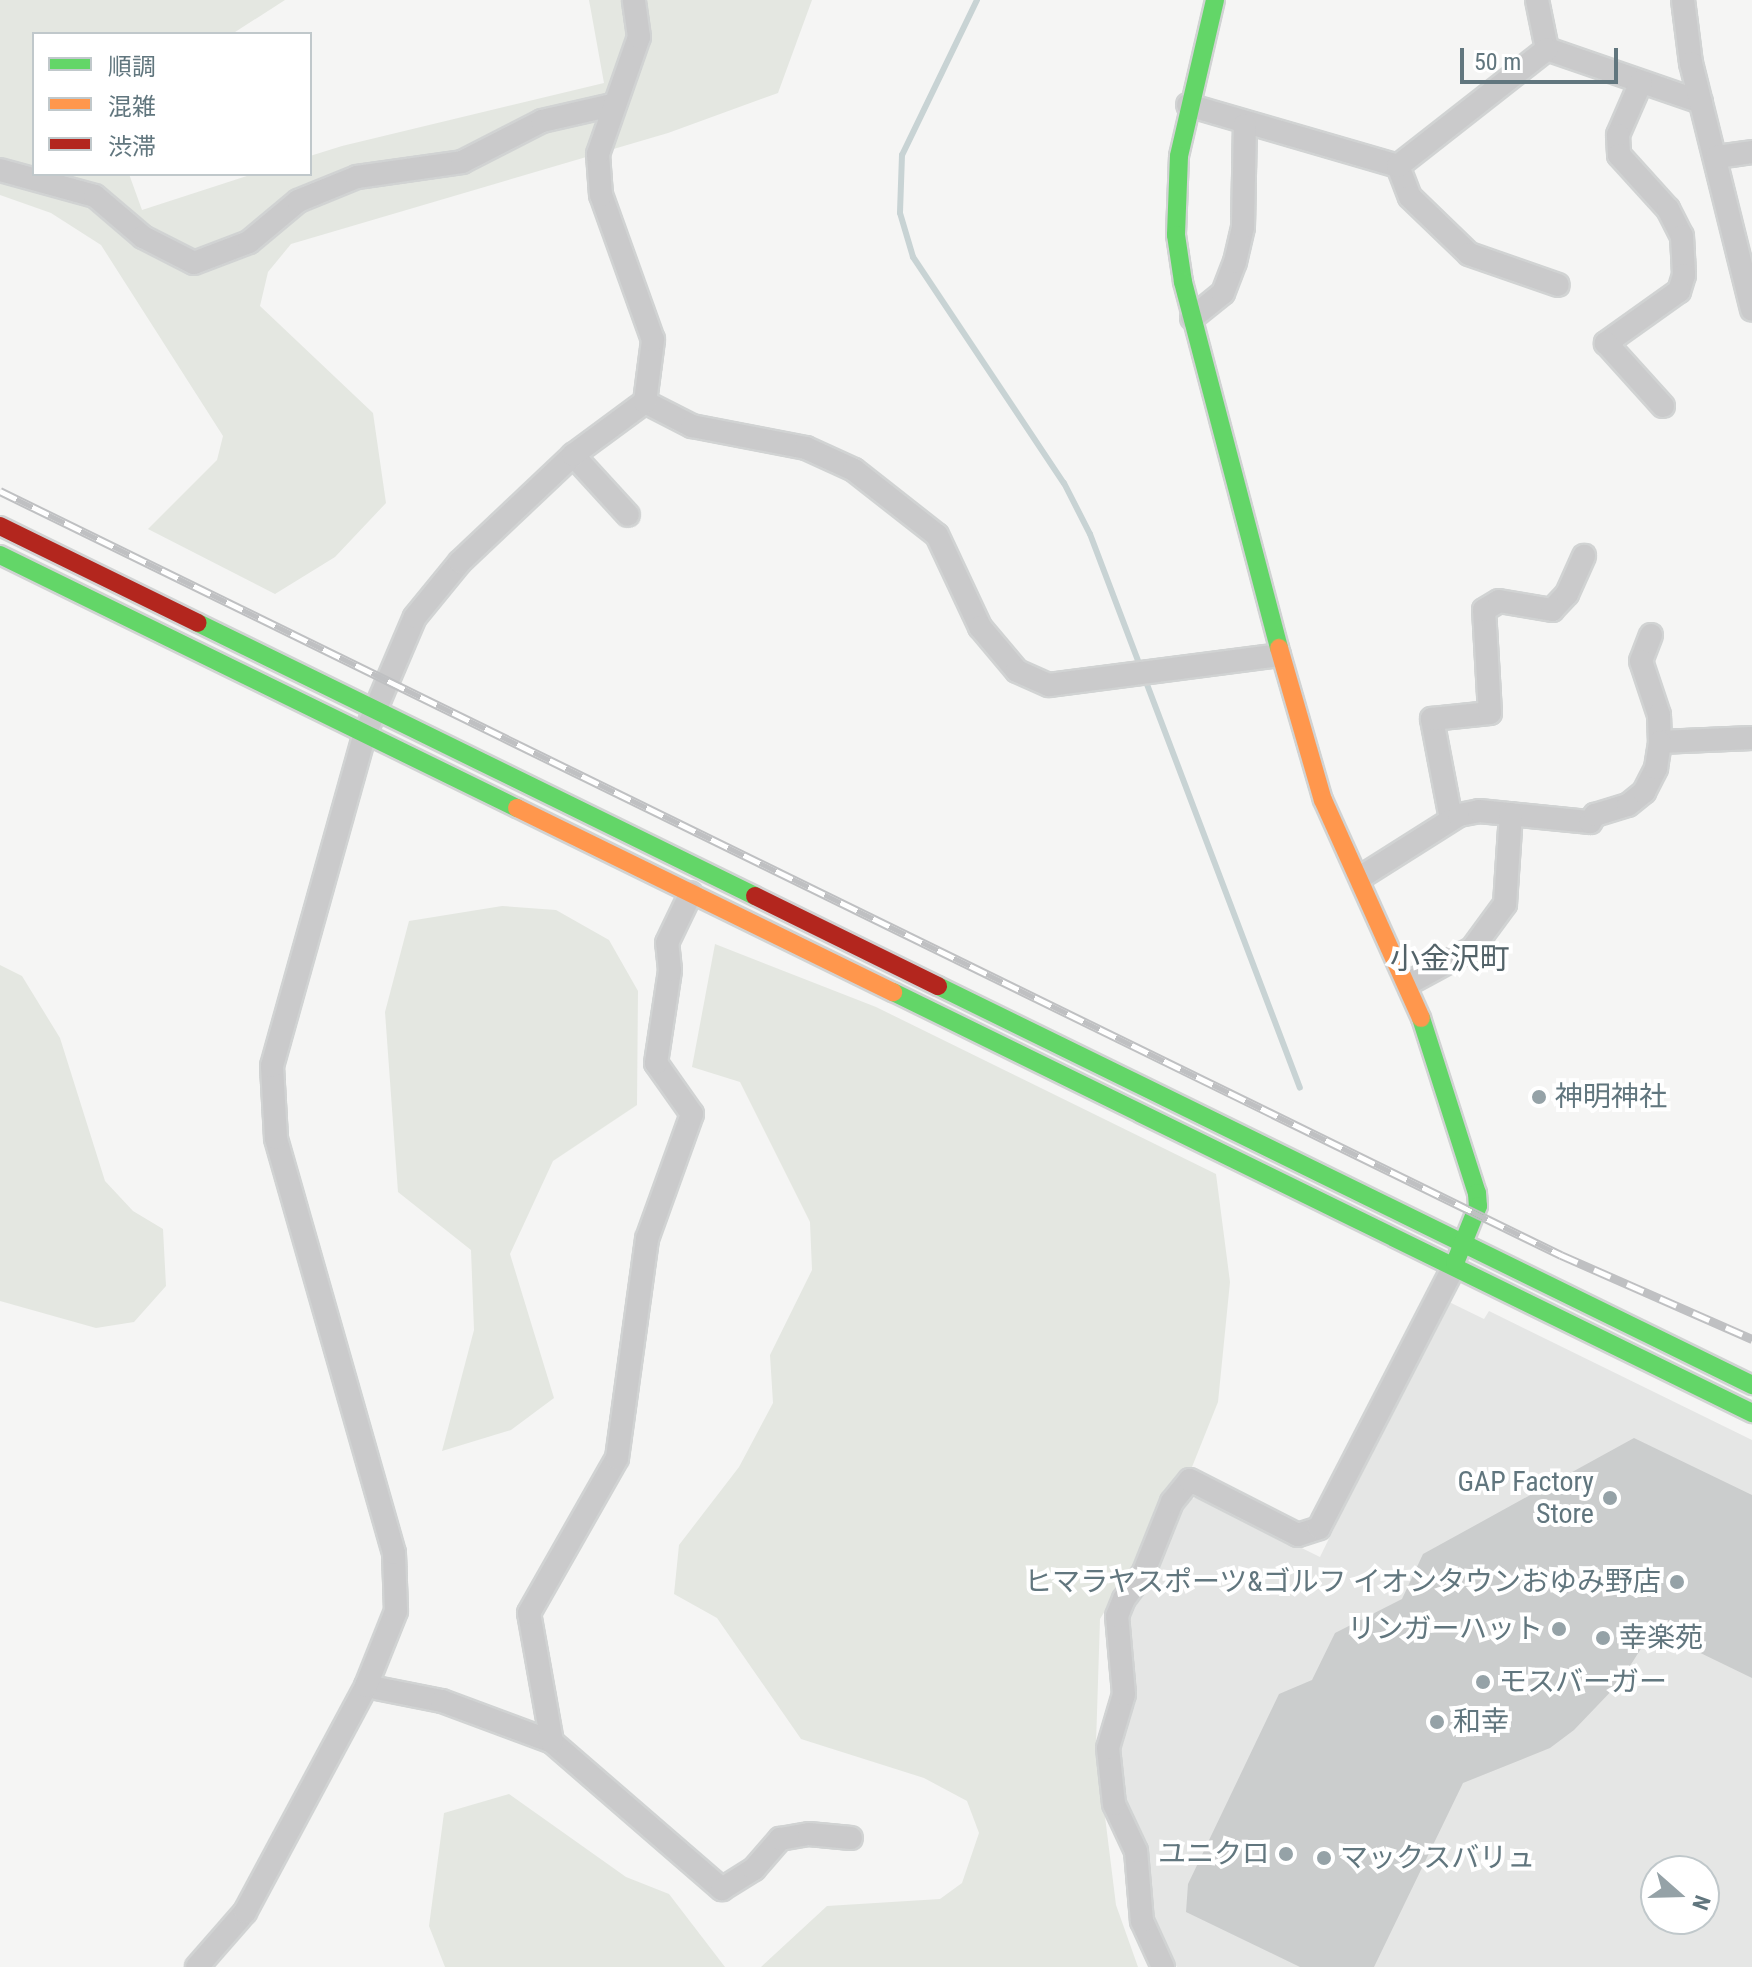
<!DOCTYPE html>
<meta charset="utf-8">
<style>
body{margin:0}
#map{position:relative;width:1752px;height:1967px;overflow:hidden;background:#f5f5f4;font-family:"Roboto Condensed","Noto Sans JP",sans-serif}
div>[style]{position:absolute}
.built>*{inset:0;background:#e5e6e5}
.green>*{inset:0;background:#e4e7e1}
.stream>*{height:6px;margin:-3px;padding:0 3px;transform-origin:3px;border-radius:3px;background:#c8d3d4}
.building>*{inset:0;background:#cbcdcd}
.roads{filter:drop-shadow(2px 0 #d1d3d3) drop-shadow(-2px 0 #d1d3d3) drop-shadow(0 2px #d1d3d3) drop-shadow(0 -2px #d1d3d3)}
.street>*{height:22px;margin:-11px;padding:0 11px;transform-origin:11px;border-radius:11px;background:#cacacb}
.fast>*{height:18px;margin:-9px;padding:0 9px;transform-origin:9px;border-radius:9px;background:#63d668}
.slow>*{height:18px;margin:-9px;padding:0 9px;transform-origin:9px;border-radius:9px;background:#ff974d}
.jam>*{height:18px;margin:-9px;padding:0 9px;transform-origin:9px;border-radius:9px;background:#b3261e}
.rail>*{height:9px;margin-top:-4.5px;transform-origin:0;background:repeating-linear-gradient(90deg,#fff 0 18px,#bfc0c2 0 36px);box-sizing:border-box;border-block:2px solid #bfc0c2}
.dots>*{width:22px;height:22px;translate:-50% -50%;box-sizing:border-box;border:4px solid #fff;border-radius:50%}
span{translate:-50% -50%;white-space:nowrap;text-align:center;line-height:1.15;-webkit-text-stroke:8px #fff;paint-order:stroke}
.poi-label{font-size:28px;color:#61767e}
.left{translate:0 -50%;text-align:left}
.right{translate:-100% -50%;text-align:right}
.neighbourhood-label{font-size:30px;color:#536369}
.legend{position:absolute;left:32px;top:32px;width:280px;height:144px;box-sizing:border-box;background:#fff;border:2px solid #c0c8cb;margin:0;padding:10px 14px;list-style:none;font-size:24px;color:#61767e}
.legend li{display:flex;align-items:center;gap:16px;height:40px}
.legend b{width:40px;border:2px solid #c0c8cb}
.north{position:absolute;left:1640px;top:1855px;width:80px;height:80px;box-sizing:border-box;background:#fff;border:2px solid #c0c8cb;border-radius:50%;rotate:110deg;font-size:22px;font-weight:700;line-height:32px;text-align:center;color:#61767e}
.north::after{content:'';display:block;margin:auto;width:28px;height:36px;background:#95a2a7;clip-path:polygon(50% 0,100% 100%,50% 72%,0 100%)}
.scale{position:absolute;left:1460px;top:48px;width:158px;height:36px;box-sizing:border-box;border:4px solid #61767e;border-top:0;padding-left:10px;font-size:24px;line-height:28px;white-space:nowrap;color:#61767e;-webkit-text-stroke:6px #fff;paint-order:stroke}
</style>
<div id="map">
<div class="built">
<i style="clip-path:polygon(evenodd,1445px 1300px,1484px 1319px,1489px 1311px,1752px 1440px,1752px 1967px,1177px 1967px,1163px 1950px,1150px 1912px,1147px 1847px,1124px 1798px,1119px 1750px,1134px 1695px,1127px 1631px,1131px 1607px,1147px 1587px,1184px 1502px,1197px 1497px,1320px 1557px,1445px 1300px,1656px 1871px,1704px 1871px,1704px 1919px,1656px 1919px,1656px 1871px)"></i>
</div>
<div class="green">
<i style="clip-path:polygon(0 0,285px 0,232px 34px,34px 34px,34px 174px,129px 174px,142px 210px,253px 174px,310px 174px,310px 156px,342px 146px,604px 83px,589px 0,812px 0,778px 93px,668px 133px,291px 244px,268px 272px,260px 306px,373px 413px,386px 503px,335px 557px,275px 594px,148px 529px,217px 460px,223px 436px,101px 245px,51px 213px,0 195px)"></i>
<i style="clip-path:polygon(502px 906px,556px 910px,609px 940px,638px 991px,637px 1105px,553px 1161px,510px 1254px,554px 1398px,511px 1430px,442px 1451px,474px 1330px,471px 1250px,398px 1192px,385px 1012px,409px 921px)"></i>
<i style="clip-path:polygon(715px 944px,876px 1007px,1216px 1174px,1230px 1282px,1218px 1402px,1190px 1472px,1100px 1619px,1096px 1744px,1116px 1905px,1138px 1967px,761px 1967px,827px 1906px,940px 1899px,962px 1883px,979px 1833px,967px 1801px,924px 1778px,801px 1739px,717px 1618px,674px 1594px,679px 1545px,739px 1467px,773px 1403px,770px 1355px,812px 1270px,810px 1222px,740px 1082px,692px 1067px)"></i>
<i style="clip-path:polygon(0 965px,22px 976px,60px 1038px,105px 1181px,133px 1211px,163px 1229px,166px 1286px,134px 1322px,96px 1328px,0 1301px)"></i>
<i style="clip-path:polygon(509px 1794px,626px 1877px,669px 1894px,725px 1967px,445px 1967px,429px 1926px,444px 1813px)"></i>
</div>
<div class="stream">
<i style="left:977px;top:0;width:172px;rotate:115.8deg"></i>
<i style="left:902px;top:155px;width:58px;rotate:92deg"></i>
<i style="left:900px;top:213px;width:46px;rotate:73.5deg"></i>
<i style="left:913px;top:257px;width:272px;rotate:56.3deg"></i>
<i style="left:1064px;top:483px;width:57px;rotate:63deg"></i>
<i style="left:1090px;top:534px;width:592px;rotate:69.24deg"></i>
</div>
<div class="building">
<i style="clip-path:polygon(1634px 1438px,1752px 1495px,1752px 1678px,1653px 1630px,1619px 1683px,1574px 1730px,1550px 1748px,1463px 1783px,1374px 1967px,1300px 1967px,1186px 1912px,1188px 1884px,1279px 1694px,1312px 1680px,1335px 1633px,1402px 1599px,1423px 1554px)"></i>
</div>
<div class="roads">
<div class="street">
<i style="left:1537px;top:0;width:50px;rotate:78.5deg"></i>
<i style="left:1547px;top:49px;width:163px;rotate:19deg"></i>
<i style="left:1683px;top:0;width:64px;rotate:82.8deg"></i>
<i style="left:1691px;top:63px;width:254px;rotate:76.1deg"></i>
<i style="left:1641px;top:82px;width:58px;rotate:113.5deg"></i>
<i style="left:1618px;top:135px;width:20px;rotate:87deg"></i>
<i style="left:1619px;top:155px;width:73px;rotate:47.8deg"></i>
<i style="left:1668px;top:209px;width:30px;rotate:63deg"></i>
<i style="left:1682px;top:236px;width:39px;rotate:87deg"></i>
<i style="left:1684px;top:275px;width:17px;rotate:107deg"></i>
<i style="left:1679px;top:291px;width:90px;rotate:144.5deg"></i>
<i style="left:1606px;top:343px;width:85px;rotate:47.9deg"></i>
<i style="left:1188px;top:105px;width:219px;rotate:16.2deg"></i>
<i style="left:1717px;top:157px;width:35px;rotate:-8deg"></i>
<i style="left:1398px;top:166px;width:33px;rotate:69deg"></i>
<i style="left:1410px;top:197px;width:82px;rotate:44deg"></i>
<i style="left:1469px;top:254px;width:94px;rotate:19.2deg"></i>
<i style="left:1398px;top:166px;width:189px;rotate:-38.1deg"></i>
<i style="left:0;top:170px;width:98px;rotate:15.3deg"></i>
<i style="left:95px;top:196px;width:63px;rotate:40.5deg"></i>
<i style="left:143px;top:237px;width:57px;rotate:27deg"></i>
<i style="left:194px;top:263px;width:59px;rotate:-20.9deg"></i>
<i style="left:249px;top:242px;width:64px;rotate:-39.9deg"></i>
<i style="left:298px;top:201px;width:64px;rotate:-22.1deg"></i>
<i style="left:357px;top:177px;width:106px;rotate:-8.1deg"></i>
<i style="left:462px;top:162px;width:90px;rotate:-27.1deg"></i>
<i style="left:542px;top:121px;width:72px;rotate:-12.9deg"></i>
<i style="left:1192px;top:318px;width:40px;rotate:-39deg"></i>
<i style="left:1223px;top:293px;width:33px;rotate:-69deg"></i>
<i style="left:1235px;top:262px;width:36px;rotate:-77deg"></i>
<i style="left:1243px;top:227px;width:102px;rotate:-88.9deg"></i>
<i style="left:645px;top:402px;width:53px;rotate:27.1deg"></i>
<i style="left:692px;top:426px;width:116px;rotate:10.9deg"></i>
<i style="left:806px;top:448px;width:53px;rotate:24.6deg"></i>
<i style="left:854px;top:470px;width:105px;rotate:38.1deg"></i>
<i style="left:937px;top:535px;width:102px;rotate:64.9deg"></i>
<i style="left:980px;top:627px;width:57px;rotate:49.9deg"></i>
<i style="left:1017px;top:671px;width:35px;rotate:24deg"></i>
<i style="left:1049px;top:685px;width:232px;rotate:-7.4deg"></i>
<i style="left:573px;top:455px;width:81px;rotate:47.5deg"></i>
<i style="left:1651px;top:635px;width:28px;rotate:111deg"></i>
<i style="left:1641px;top:661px;width:57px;rotate:71.6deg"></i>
<i style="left:1659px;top:715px;width:27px;rotate:88deg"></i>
<i style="left:1660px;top:742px;width:92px;rotate:-2.5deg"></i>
<i style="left:1451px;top:819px;width:102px;rotate:-100.8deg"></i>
<i style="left:1432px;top:719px;width:58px;rotate:-5.9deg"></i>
<i style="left:1490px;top:713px;width:103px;rotate:-93.3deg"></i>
<i style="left:1484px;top:610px;width:17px;rotate:-31deg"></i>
<i style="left:1499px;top:601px;width:54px;rotate:9.6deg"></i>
<i style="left:1552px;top:610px;width:22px;rotate:-47deg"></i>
<i style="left:1567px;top:594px;width:42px;rotate:-65.9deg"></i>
<i style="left:1361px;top:877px;width:116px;rotate:-32.3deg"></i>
<i style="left:1459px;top:815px;width:20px;rotate:-11deg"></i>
<i style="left:1479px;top:811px;width:112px;rotate:5.7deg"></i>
<i style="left:1590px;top:822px;width:9px;rotate:-54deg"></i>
<i style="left:1595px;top:815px;width:34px;rotate:-17deg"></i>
<i style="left:1628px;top:805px;width:21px;rotate:-39deg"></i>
<i style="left:1644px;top:792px;width:27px;rotate:-63deg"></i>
<i style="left:1656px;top:768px;width:26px;rotate:-81deg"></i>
<i style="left:1409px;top:983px;width:72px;rotate:-28.4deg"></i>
<i style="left:1472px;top:949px;width:56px;rotate:-53.7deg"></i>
<i style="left:1505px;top:904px;width:90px;rotate:-86.2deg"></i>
<i style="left:366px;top:1686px;width:77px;rotate:11.2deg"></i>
<i style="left:442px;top:1701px;width:117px;rotate:20.4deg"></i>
<i style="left:552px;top:1742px;width:225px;rotate:40.9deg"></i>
<i style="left:722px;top:1889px;width:38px;rotate:-32deg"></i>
<i style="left:754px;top:1869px;width:40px;rotate:-49deg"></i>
<i style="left:780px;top:1839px;width:29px;rotate:-10deg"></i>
<i style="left:809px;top:1834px;width:42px;rotate:5.4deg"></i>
<i style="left:552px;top:1742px;width:131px;rotate:-100.1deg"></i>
<i style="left:529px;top:1613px;width:178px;rotate:-60.4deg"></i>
<i style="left:617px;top:1458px;width:221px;rotate:-82.2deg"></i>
<i style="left:647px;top:1239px;width:133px;rotate:-70.2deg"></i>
<i style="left:692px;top:1114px;width:62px;rotate:-125.2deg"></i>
<i style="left:656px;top:1063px;width:94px;rotate:-81.4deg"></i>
<i style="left:670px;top:970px;width:27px;rotate:-96deg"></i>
<i style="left:667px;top:943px;width:55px;rotate:-64.4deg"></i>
<i style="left:197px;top:1967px;width:73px;rotate:-48.9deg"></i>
<i style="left:245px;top:1912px;width:256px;rotate:-61.8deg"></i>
<i style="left:366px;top:1686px;width:81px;rotate:-68.2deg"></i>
<i style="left:396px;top:1611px;width:58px;rotate:-92deg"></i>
<i style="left:394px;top:1553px;width:431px;rotate:-105.9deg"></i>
<i style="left:276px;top:1138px;width:72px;rotate:-93.2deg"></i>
<i style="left:272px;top:1066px;width:345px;rotate:-74.4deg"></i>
<i style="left:365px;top:734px;width:127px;rotate:-66.9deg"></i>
<i style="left:415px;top:617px;width:71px;rotate:-50.7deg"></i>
<i style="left:460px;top:562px;width:156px;rotate:-43.4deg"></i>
<i style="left:573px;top:455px;width:89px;rotate:-36.4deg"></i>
<i style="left:645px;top:402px;width:63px;rotate:-82.6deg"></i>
<i style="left:653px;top:340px;width:154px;rotate:-109.7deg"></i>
<i style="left:601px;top:195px;width:41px;rotate:-94.2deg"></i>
<i style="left:598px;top:154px;width:124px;rotate:-70.7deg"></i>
<i style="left:639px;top:37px;width:37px;rotate:-98deg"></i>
<i style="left:1163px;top:1967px;width:51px;rotate:-114.5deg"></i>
<i style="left:1142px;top:1921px;width:70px;rotate:-94.9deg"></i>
<i style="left:1136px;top:1851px;width:52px;rotate:-115.1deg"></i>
<i style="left:1114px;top:1804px;width:56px;rotate:-96.1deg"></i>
<i style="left:1108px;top:1748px;width:56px;rotate:-73.5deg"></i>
<i style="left:1124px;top:1694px;width:78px;rotate:-95.1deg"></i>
<i style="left:1117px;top:1616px;width:18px;rotate:-68deg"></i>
<i style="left:1124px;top:1599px;width:31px;rotate:-53deg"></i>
<i style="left:1143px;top:1574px;width:78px;rotate:-68.1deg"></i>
<i style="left:1172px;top:1502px;width:28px;rotate:-51deg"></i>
<i style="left:1190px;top:1480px;width:121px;rotate:27deg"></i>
<i style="left:1298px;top:1535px;width:22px;rotate:-18deg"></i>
<i style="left:1319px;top:1528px;width:295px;rotate:-62.7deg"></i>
</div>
<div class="fast">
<i style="left:1215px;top:0;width:160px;rotate:103deg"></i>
<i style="left:1179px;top:156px;width:79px;rotate:92.2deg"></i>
<i style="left:1176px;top:235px;width:48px;rotate:81.5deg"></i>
<i style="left:1183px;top:282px;width:378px;rotate:75.3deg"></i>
<i style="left:0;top:555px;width:576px;rotate:26.08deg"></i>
<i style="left:198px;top:623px;width:620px;rotate:26.11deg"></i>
<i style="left:938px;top:986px;width:907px;rotate:26.11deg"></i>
<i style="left:893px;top:992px;width:957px;rotate:26.11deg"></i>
<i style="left:1421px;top:1018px;width:184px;rotate:72.3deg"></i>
<i style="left:1477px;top:1193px;width:13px;rotate:86deg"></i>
<i style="left:1478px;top:1206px;width:61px;rotate:112deg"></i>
</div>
<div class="slow">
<i style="left:1279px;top:648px;width:158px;rotate:73.9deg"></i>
<i style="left:1323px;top:800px;width:239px;rotate:65.8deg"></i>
<i style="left:517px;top:808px;width:419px;rotate:26.1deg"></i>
</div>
<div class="jam">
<i style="left:0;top:526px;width:220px;rotate:26.1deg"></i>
<i style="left:755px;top:896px;width:204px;rotate:26.2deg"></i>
</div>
</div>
<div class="rail">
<i style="left:0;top:491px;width:1738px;rotate:26.08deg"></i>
<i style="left:1561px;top:1255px;width:209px;rotate:23.7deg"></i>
</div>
<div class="dots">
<i style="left:1539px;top:1097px;background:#95a2a7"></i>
<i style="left:1610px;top:1498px;background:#95a2a7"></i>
<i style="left:1677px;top:1582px;background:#95a2a7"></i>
<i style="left:1559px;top:1629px;background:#95a2a7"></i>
<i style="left:1603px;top:1638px;background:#95a2a7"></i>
<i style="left:1483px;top:1682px;background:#95a2a7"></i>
<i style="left:1437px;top:1722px;background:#95a2a7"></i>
<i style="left:1286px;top:1854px;background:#95a2a7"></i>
<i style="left:1324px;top:1858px;background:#95a2a7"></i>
</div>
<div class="poi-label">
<span class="left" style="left:1555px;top:1097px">神明神社</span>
<span class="right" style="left:1594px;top:1498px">GAP Factory<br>Store</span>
<span class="right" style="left:1661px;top:1582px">ヒマラヤスポーツ&amp;ゴルフ イオンタウンおゆみ野店</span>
<span class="right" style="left:1543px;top:1629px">リンガーハット</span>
<span class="left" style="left:1619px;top:1638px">幸楽苑</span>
<span class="left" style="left:1499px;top:1682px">モスバーガー</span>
<span class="left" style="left:1453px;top:1722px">和幸</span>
<span class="right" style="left:1270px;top:1854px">ユニクロ</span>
<span class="left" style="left:1340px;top:1858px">マックスバリュ</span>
</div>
<div class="neighbourhood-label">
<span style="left:1450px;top:959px">小金沢町</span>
</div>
<ul class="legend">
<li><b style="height:10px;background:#63d668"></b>順調</li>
<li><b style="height:10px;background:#ff974d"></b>混雑</li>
<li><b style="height:10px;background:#b3261e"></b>渋滞</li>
</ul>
<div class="north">N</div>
<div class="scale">50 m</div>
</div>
